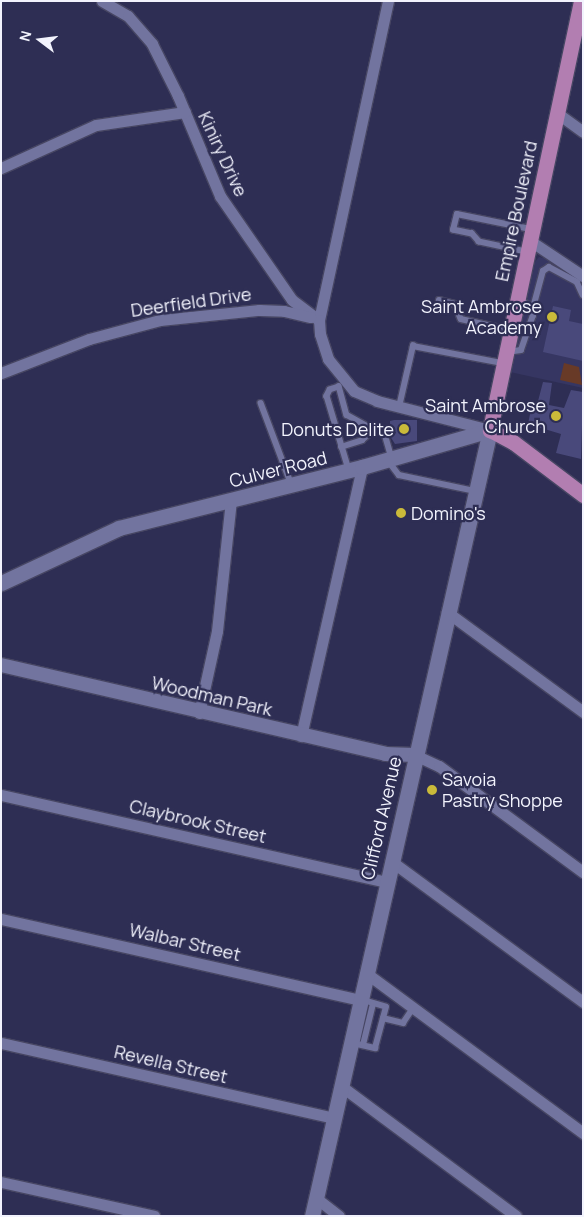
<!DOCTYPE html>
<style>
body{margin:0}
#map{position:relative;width:584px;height:1217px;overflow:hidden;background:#2e2e54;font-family:Manrope,sans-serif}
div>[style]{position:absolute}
.built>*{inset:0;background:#363662}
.green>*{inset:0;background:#683a27}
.building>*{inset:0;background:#49497b}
.roads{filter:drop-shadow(1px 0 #474663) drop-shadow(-1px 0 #474663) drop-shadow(0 1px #474663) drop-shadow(0 -1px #474663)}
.service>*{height:5.5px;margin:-2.75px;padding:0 2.75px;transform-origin:2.75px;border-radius:2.75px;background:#72749f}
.minor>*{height:11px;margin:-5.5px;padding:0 5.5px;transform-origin:5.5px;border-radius:5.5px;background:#72749f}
.tertiary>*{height:14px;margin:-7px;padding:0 7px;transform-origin:7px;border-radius:7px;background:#72749f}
.secondary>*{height:15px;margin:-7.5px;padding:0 7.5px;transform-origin:7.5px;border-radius:7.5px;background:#72749f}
.primary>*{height:15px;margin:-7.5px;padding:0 7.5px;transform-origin:7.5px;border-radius:7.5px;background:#b27eb1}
.dots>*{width:14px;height:14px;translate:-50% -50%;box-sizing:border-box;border:2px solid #2e2e54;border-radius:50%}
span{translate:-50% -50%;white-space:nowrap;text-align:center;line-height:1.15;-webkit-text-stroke:4.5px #2e2e54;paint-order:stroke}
.street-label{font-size:18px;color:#f2f3fd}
.poi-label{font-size:18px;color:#f2f3fd}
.right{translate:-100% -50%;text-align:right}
.left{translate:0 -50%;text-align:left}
.frame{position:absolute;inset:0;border:2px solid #f2f3fd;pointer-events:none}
.north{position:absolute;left:15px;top:15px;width:50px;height:50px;-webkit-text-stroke:4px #2e2e54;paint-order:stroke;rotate:285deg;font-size:14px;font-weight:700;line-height:20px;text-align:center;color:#f2f3fd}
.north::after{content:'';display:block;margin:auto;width:18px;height:22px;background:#f2f3fd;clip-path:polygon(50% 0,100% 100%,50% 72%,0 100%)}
</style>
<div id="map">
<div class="built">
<i style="clip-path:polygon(539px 257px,548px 259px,583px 284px,583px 388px,510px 372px,534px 263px)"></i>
</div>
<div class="green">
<i style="clip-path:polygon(564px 363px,579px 367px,582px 385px,560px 380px)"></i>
</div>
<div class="building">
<i style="clip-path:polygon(553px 306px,571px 310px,569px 321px,583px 324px,583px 361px,543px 352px)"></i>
<i style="clip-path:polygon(543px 382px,552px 383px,549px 405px,564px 408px,571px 390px,583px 392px,581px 459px,556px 453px,561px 434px,528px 424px,532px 404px,537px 405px)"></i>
<i style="clip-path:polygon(394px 420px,417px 420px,417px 441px,395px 444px,390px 436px,390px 421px)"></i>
</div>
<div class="roads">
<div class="service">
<i style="left:526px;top:252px;width:48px;rotate:-168deg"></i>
<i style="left:479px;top:242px;width:11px;rotate:-131deg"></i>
<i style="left:472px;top:234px;width:19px;rotate:-168deg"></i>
<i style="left:453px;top:230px;width:16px;rotate:-76deg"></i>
<i style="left:457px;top:214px;width:76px;rotate:11.5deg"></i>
<i style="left:439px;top:300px;width:16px;rotate:14deg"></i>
<i style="left:455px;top:304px;width:16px;rotate:68deg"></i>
<i style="left:461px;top:319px;width:49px;rotate:12.9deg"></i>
<i style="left:533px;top:308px;width:38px;rotate:-75deg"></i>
<i style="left:543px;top:271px;width:7px;rotate:-34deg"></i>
<i style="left:549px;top:267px;width:32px;rotate:28deg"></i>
<i style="left:577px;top:282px;width:14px;rotate:65deg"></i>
<i style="left:507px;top:352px;width:14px;rotate:-8deg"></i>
<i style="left:521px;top:350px;width:36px;rotate:-71deg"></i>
<i style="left:533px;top:316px;width:8px;rotate:-90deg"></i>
<i style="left:533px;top:308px;width:17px;rotate:-149deg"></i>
<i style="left:339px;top:386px;width:30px;rotate:75deg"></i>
<i style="left:347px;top:415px;width:31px;rotate:29deg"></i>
<i style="left:339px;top:387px;width:9px;rotate:162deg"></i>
<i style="left:330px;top:390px;width:7px;rotate:117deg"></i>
<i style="left:327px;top:396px;width:77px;rotate:73.4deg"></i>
<i style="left:261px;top:403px;width:85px;rotate:69.4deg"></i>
<i style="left:399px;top:407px;width:63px;rotate:-77.1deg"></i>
<i style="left:413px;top:346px;width:91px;rotate:10.8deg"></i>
<i style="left:341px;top:447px;width:22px;rotate:-18deg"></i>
<i style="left:362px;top:440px;width:16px;rotate:-40deg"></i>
<i style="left:374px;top:430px;width:12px;rotate:20deg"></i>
<i style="left:385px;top:434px;width:25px;rotate:74deg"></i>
<i style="left:387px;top:459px;width:20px;rotate:53deg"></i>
<i style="left:399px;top:475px;width:78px;rotate:11.9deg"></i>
<i style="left:383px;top:1018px;width:21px;rotate:14deg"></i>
<i style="left:403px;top:1023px;width:18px;rotate:-56deg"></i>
<i style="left:353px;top:1043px;width:23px;rotate:13deg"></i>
<i style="left:375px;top:1048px;width:42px;rotate:-75deg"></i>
<i style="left:386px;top:1007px;width:26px;rotate:-164deg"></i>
<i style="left:363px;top:1045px;width:42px;rotate:-76.3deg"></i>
</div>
<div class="minor">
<i style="left:102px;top:1px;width:30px;rotate:30deg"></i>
<i style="left:128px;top:16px;width:37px;rotate:49deg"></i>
<i style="left:152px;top:44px;width:58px;rotate:63.4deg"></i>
<i style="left:178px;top:96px;width:108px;rotate:67.2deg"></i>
<i style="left:220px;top:196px;width:126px;rotate:55.3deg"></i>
<i style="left:292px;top:300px;width:34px;rotate:37deg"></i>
<i style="left:388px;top:1px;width:326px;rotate:102.2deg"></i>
<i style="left:319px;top:320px;width:14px;rotate:86deg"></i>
<i style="left:320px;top:334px;width:26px;rotate:72deg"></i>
<i style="left:328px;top:359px;width:41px;rotate:50.9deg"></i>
<i style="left:354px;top:391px;width:25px;rotate:23deg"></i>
<i style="left:377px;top:401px;width:117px;rotate:14.4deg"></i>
<i style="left:557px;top:113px;width:32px;rotate:36deg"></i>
<i style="left:1px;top:168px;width:104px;rotate:-24.4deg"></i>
<i style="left:96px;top:125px;width:90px;rotate:-8.3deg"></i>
<i style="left:529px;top:240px;width:65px;rotate:33.7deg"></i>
<i style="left:1px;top:373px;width:94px;rotate:-21.1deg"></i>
<i style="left:89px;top:339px;width:73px;rotate:-15deg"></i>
<i style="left:160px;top:320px;width:100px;rotate:-5.8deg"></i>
<i style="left:259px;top:310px;width:25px;rotate:2deg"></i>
<i style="left:284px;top:311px;width:27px;rotate:13deg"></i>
<i style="left:447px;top:612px;width:169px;rotate:36.3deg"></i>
<i style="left:199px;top:713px;width:84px;rotate:-77.6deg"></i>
<i style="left:217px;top:631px;width:132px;rotate:-83.9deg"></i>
<i style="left:301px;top:736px;width:276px;rotate:-77.2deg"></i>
<i style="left:415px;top:755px;width:26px;rotate:25deg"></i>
<i style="left:439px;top:766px;width:179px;rotate:36.4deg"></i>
<i style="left:1px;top:795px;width:396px;rotate:12.7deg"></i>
<i style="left:391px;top:861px;width:238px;rotate:36.3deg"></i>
<i style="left:1px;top:919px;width:368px;rotate:12.7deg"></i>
<i style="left:366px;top:973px;width:270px;rotate:36.4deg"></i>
<i style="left:1px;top:1043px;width:340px;rotate:12.7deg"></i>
<i style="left:341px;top:1086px;width:218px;rotate:36.6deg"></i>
<i style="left:1px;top:1182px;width:157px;rotate:12.5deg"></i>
<i style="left:316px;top:1198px;width:29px;rotate:38deg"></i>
</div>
<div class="tertiary">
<i style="left:1px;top:665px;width:394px;rotate:13deg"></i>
<i style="left:385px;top:754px;width:30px;rotate:2deg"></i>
</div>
<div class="secondary">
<i style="left:1px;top:583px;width:130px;rotate:-25deg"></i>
<i style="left:119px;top:528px;width:251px;rotate:-14.1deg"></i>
<i style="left:362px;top:467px;width:133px;rotate:-16.1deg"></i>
<i style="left:490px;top:430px;width:806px;rotate:102.76deg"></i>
</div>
<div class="primary">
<i style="left:581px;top:1px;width:439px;rotate:102deg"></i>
<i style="left:490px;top:430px;width:26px;rotate:28deg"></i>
<i style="left:513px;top:442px;width:88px;rotate:37.1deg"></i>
</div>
</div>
<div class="dots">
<i style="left:552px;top:317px;background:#caba3a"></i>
<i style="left:556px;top:416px;background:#caba3a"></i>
<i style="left:404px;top:429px;background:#caba3a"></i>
<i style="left:401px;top:513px;background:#caba3a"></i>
<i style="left:432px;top:790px;background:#caba3a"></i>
</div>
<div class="street-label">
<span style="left:223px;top:154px;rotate:65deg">Kiniry Drive</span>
<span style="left:516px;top:211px;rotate:-78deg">Empire Boulevard</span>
<span style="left:191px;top:302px;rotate:-8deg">Deerfield Drive</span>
<span style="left:278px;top:469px;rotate:-14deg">Culver Road</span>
<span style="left:212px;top:696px;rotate:13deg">Woodman Park</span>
<span style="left:381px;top:818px;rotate:-77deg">Clifford Avenue</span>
<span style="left:198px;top:821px;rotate:13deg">Claybrook Street</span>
<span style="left:185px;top:942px;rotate:13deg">Walbar Street</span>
<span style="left:171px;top:1064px;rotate:13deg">Revella Street</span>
</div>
<div class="poi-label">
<span class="right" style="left:542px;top:317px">Saint Ambrose<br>Academy</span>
<span class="right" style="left:546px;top:416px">Saint Ambrose<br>Church</span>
<span class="right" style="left:394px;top:429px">Donuts Delite</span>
<span class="left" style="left:411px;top:513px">Domino's</span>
<span class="left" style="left:442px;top:790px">Savoia<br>Pastry Shoppe</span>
</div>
<div class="frame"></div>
<div class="north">N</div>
</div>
